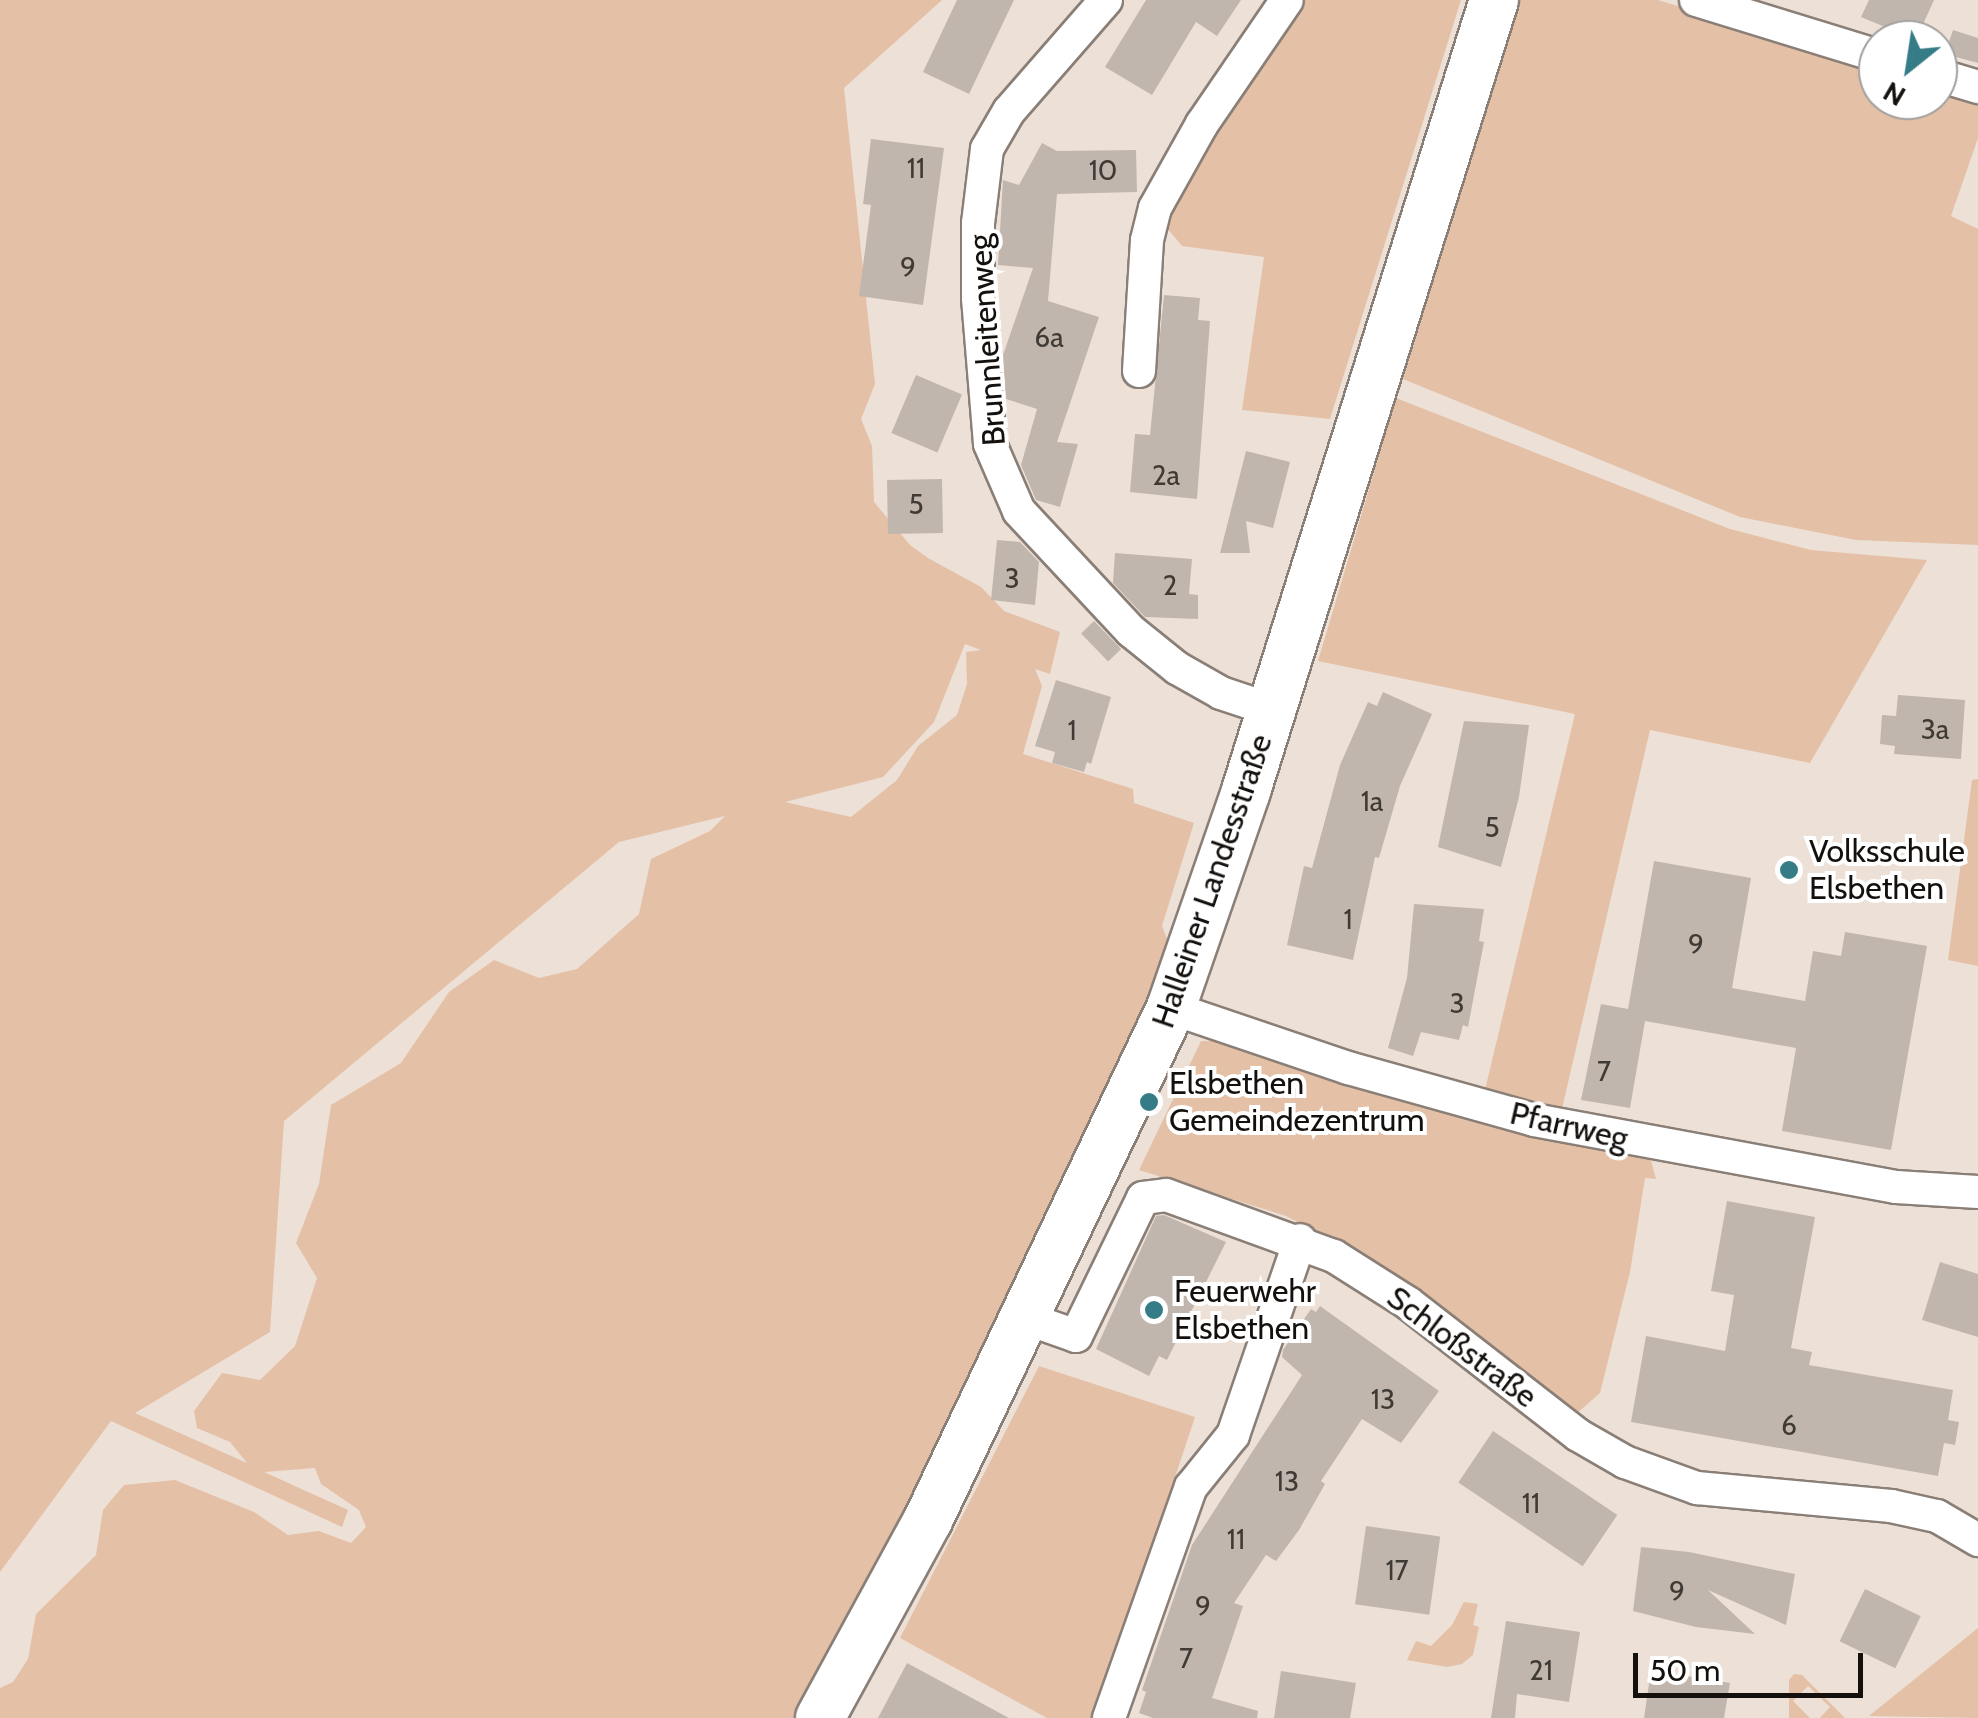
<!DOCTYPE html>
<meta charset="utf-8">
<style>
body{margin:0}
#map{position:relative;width:1978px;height:1718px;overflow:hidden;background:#ede0d7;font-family:Cabin,sans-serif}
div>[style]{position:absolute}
.green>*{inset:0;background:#e4c0a6}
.building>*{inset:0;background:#c1b6ad;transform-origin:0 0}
.roads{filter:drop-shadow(2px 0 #8a7f77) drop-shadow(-2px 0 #8a7f77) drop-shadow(0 2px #8a7f77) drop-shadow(0 -2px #8a7f77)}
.minor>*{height:32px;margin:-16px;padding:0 16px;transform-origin:16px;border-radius:16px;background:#fff}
.secondary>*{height:48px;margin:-24px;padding:0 24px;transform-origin:24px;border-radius:24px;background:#fff}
.dots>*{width:28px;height:28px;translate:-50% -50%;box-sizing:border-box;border:5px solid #fff;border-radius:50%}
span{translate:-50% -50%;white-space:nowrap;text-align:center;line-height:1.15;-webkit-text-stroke:8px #fff;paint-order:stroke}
.number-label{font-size:28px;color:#3f3a35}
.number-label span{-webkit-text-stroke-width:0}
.street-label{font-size:32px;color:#14100d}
.poi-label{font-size:32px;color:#14100d}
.left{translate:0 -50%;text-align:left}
.north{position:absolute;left:1858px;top:20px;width:100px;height:100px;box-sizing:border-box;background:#fff;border:2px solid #a19f9e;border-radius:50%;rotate:210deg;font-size:28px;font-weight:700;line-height:40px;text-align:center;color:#14100d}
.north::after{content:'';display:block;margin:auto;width:35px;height:45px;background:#357c87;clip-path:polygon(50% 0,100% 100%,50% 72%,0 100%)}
.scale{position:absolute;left:1633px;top:1653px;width:230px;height:45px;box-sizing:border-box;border:5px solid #14100d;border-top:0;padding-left:12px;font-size:30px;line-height:35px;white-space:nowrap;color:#14100d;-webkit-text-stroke:8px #fff;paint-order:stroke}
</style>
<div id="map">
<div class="green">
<i style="clip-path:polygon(evenodd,0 0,942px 0,844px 88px,875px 384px,861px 419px,872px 446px,874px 502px,910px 545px,928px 558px,981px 587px,1004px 611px,1060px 632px,1050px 674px,1035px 669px,1042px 686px,1023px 754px,1133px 789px,1134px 803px,1194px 823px,1162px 926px,1169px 944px,1129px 1058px,1038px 1258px,802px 1718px,0 1718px,0 1688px,13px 1682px,28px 1659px,36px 1614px,96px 1555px,103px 1510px,124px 1485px,175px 1480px,254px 1512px,288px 1535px,319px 1531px,351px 1543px,366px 1527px,359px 1510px,321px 1484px,315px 1468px,264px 1472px,348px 1510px,342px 1527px,111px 1421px,0 1572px,0 0,965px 644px,981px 650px,966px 652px,967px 684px,957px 715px,918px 746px,897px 780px,851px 817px,785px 802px,883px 777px,934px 722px,965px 644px,0 0,725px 816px,710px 831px,651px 859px,639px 914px,577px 969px,539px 978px,494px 960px,449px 992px,401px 1063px,331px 1105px,319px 1184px,296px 1243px,317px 1278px,295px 1346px,260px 1380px,222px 1373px,194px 1411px,197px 1428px,230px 1442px,247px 1463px,135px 1413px,270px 1332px,284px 1121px,619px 842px,725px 816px)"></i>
<i style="clip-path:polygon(1295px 0,1461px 0,1330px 419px,1242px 410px,1264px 257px,1182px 246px,1162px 222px)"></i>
<i style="clip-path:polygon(1520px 0,1658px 0,1878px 67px,1878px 100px,1938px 100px,1938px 85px,1978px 97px,1978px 138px,1951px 216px,1978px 229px,1978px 545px,1856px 540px,1740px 517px,1403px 379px)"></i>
<i style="clip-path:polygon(1396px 398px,1730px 529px,1811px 550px,1927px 560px,1810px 763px,1650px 730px,1561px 1113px,1484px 1094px,1575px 714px,1318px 661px)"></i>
<i style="clip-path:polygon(1978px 779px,1978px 966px,1948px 960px,1972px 780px)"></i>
<i style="clip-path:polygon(1201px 1041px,1218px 1041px,1452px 1110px,1643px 1155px,1651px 1161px,1656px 1179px,1645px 1178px,1630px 1272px,1600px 1393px,1576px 1414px,1367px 1258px,1286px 1216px,1139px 1170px)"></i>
<i style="clip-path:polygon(1039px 1366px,1195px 1417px,1095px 1718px,1047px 1718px,900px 1638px)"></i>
<i style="clip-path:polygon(1464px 1602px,1478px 1604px,1473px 1625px,1479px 1627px,1473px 1655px,1462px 1664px,1447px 1667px,1407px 1660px,1416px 1641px,1431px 1646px,1452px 1625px)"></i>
<i style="clip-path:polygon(1978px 1628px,1978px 1718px,1869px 1716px)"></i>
<i style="clip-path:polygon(1794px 1674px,1802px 1675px,1845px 1718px,1820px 1718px,1830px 1707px,1808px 1686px,1793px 1701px,1810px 1718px,1789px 1718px,1789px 1680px)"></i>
</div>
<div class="building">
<i style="clip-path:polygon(957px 0,1014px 0,969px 94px,923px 72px)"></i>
<i style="clip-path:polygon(1146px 0,1241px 0,1217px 36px,1196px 22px,1152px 95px,1105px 67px)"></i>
<i style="clip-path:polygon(1869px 0,1934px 0,1916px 40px,1861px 17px)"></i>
<i style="clip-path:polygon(1953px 30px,1978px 38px,1978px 63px,1945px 54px)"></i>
<i style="clip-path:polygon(871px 139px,944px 148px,923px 305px,859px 296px,871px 205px,863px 204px)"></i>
<i style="clip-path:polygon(1042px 143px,1057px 151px,1136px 150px,1137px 192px,1057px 194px,1048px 301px,1099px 317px,1057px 442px,1078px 444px,1060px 507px,1036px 500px,1021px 465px,1037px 409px,1006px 399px,1003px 355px,1033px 268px,998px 265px,1003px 180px,1019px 185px)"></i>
<i style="clip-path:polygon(1164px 295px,1200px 298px,1198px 320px,1210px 321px,1197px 499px,1130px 492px,1135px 434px,1150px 435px)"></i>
<i style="left:916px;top:375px;width:50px;height:63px;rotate:23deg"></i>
<i style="clip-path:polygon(1246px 451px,1290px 462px,1273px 528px,1246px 521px,1250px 553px,1220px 553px)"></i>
<i style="left:942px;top:479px;width:54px;height:55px;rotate:89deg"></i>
<i style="clip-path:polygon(997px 540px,1020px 542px,1039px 562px,1035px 605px,991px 600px)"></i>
<i style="clip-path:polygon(1115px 553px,1192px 559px,1189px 594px,1198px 595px,1198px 619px,1145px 617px,1113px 583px)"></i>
<i style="left:1094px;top:621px;width:39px;height:18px;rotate:46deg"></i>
<i style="clip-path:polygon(1056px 680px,1111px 697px,1091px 764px,1087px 762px,1084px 772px,1052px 763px,1055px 752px,1035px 746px)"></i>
<i style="clip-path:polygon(1383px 692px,1432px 714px,1400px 786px,1379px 858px,1375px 857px,1353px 960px,1287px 945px,1304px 866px,1312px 868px,1340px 765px,1368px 702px,1377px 706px)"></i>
<i style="clip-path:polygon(1898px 695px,1965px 700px,1961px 759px,1894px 754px,1895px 746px,1880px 744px,1882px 715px,1896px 716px)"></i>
<i style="clip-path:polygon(1464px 721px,1529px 725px,1519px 797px,1501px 867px,1438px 847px)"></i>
<i style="clip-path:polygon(1654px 861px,1751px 878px,1732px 988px,1805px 1001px,1813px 951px,1841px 956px,1845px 932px,1927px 946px,1891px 1150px,1782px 1131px,1796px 1048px,1645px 1021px,1630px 1108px,1581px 1100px,1601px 1004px,1628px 1009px)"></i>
<i style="clip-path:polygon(1414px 904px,1484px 909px,1479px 941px,1484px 942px,1468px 1027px,1463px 1025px,1459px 1040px,1421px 1032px,1413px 1056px,1388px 1048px,1407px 978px)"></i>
<i style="clip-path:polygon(1727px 1201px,1815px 1217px,1791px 1348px,1812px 1352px,1809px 1365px,1953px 1390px,1948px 1420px,1959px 1422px,1955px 1445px,1944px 1443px,1938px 1476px,1631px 1422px,1646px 1336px,1725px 1351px,1734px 1295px,1711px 1291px)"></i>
<i style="clip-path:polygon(1164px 1215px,1226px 1242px,1167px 1360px,1159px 1356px,1149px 1376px,1096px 1349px,1156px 1216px)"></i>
<i style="clip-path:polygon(1940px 1262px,1978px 1274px,1978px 1337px,1922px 1320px)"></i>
<i style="clip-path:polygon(1320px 1306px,1439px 1391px,1401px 1443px,1362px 1419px,1321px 1481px,1325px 1484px,1299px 1530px,1276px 1561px,1266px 1555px,1234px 1603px,1243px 1606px,1212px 1698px,1258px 1711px,1257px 1718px,1153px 1718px,1139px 1713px,1146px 1692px,1142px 1690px,1192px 1545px,1302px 1375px,1282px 1357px,1283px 1350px,1311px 1309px,1316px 1312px)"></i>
<i style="left:1493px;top:1431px;width:150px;height:62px;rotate:34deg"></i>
<i style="left:1366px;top:1526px;width:75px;height:79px;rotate:8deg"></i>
<i style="clip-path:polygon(1641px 1547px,1689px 1552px,1795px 1574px,1786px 1625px,1708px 1590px,1755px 1634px,1696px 1627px,1633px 1611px)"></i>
<i style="left:1865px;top:1589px;width:62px;height:58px;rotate:26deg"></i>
<i style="clip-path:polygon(1506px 1621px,1580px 1632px,1569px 1702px,1517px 1694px,1515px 1718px,1491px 1718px)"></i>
<i style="clip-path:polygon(907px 1663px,1009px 1718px,878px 1718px)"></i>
<i style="clip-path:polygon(1651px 1670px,1730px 1683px,1724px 1718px,1644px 1718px)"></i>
<i style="clip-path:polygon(1281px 1671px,1356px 1683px,1350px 1718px,1274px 1718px)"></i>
</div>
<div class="roads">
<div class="minor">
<i style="left:1106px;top:0;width:147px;rotate:131.1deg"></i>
<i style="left:1009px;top:111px;width:44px;rotate:120.1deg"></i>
<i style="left:987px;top:149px;width:75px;rotate:96.9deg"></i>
<i style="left:978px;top:223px;width:75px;rotate:90deg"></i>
<i style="left:978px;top:298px;width:146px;rotate:85.3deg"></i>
<i style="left:990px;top:444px;width:73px;rotate:66.6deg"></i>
<i style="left:1019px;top:511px;width:164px;rotate:47deg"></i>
<i style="left:1131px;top:631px;width:59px;rotate:38.8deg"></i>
<i style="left:1177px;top:668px;width:51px;rotate:29.6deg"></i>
<i style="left:1221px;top:693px;width:54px;rotate:18.4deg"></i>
<i style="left:1696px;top:0;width:190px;rotate:17.1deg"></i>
<i style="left:1938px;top:75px;width:42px;rotate:16.7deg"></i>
<i style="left:1139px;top:371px;width:131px;rotate:-86.5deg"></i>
<i style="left:1147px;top:240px;width:33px;rotate:-76deg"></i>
<i style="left:1155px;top:208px;width:96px;rotate:-60.8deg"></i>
<i style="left:1202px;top:124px;width:150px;rotate:-55.6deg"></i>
<i style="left:1171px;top:1008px;width:187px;rotate:18.7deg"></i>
<i style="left:1348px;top:1068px;width:193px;rotate:15.6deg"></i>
<i style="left:1534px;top:1120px;width:368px;rotate:10.5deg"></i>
<i style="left:1896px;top:1187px;width:82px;rotate:3.5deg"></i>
<i style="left:1025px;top:1318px;width:54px;rotate:19.4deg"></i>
<i style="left:1076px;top:1336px;width:153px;rotate:-64.1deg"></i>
<i style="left:1143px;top:1198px;width:23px;rotate:-7deg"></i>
<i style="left:1166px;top:1195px;width:179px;rotate:20deg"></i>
<i style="left:1334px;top:1256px;width:88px;rotate:32.4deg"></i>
<i style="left:1408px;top:1303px;width:215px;rotate:37.8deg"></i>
<i style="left:1578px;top:1435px;width:54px;rotate:29.9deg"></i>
<i style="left:1625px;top:1462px;width:77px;rotate:19.9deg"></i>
<i style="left:1697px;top:1488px;width:195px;rotate:5.3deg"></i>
<i style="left:1891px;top:1506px;width:47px;rotate:12.3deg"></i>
<i style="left:1937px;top:1516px;width:48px;rotate:30.3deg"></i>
<i style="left:1109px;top:1718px;width:245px;rotate:-70.5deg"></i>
<i style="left:1191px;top:1487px;width:67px;rotate:-51.1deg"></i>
<i style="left:1233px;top:1435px;width:206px;rotate:-71deg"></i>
</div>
<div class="secondary">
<i style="left:820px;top:1718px;width:226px;rotate:-61.4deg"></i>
<i style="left:928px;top:1520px;width:567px;rotate:-64.61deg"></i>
<i style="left:1171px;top:1008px;width:230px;rotate:-70.9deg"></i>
<i style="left:1246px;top:791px;width:829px;rotate:-72.59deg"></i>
</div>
</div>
<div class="dots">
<i style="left:1789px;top:870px;background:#357c87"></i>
<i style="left:1149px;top:1102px;background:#357c87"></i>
<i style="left:1154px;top:1310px;background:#357c87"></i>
</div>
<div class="number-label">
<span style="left:916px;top:168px">11</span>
<span style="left:1103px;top:170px">10</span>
<span style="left:908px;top:267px">9</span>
<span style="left:1049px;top:337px">6a</span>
<span style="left:1166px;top:475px">2a</span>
<span style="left:916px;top:504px">5</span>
<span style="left:1012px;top:578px">3</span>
<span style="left:1170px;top:585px">2</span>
<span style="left:1935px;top:729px">3a</span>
<span style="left:1072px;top:730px">1</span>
<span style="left:1372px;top:801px">1a</span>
<span style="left:1492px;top:827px">5</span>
<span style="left:1348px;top:919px">1</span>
<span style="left:1696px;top:944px">9</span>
<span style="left:1457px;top:1003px">3</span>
<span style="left:1604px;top:1071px">7</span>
<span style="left:1383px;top:1399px">13</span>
<span style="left:1789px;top:1425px">6</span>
<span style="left:1287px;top:1481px">13</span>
<span style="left:1531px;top:1503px">11</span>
<span style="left:1236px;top:1539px">11</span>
<span style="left:1397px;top:1570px">17</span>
<span style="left:1677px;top:1591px">9</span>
<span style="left:1203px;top:1606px">9</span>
<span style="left:1186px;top:1658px">7</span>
<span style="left:1541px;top:1670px">21</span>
</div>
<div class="street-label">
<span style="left:987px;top:340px;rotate:-94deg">Brunnleitenweg</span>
<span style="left:1212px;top:881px;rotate:-71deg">Halleiner Landesstraße</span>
<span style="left:1569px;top:1126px;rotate:13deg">Pfarrweg</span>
<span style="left:1462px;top:1347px;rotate:37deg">Schloßstraße</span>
</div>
<div class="poi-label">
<span class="left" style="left:1809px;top:870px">Volksschule<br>Elsbethen</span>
<span class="left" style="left:1169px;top:1102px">Elsbethen<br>Gemeindezentrum</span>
<span class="left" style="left:1174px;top:1310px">Feuerwehr<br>Elsbethen</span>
</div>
<div class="north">N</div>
<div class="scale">50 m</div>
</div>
